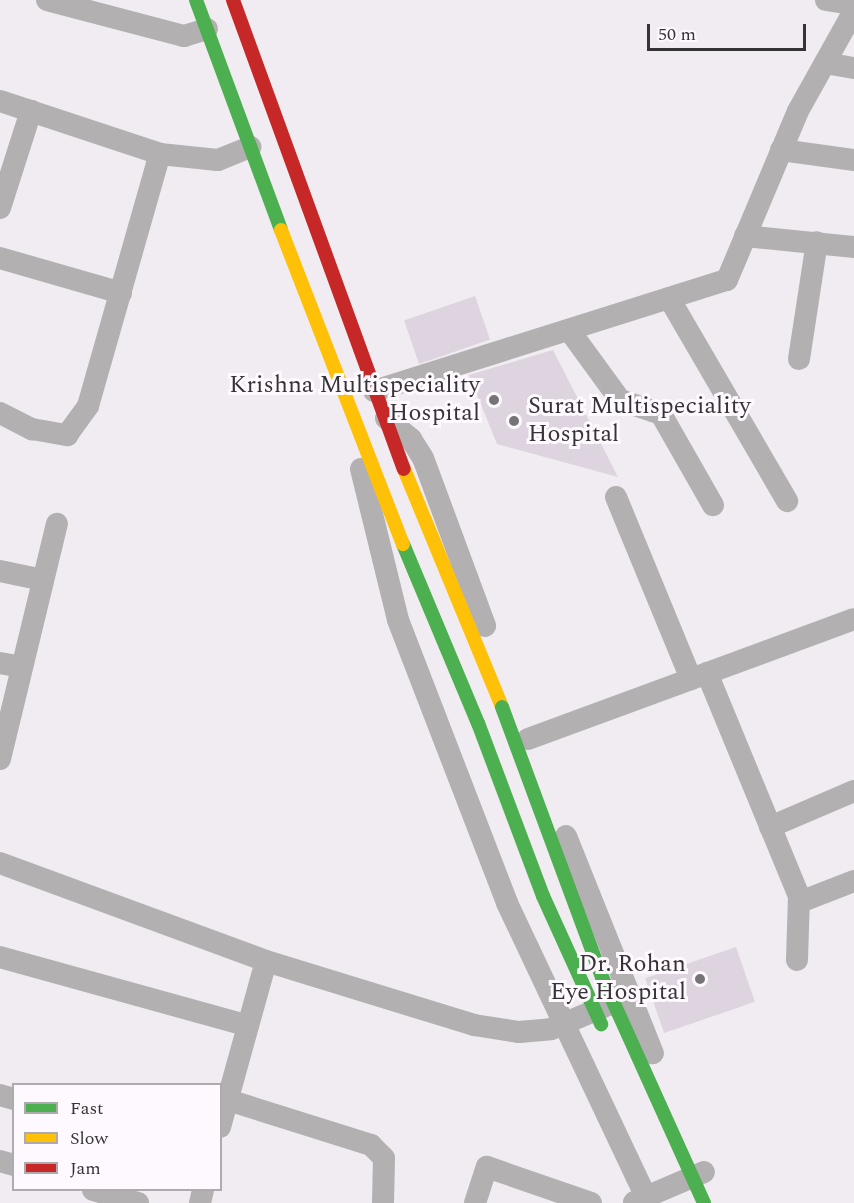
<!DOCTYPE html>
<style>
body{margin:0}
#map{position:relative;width:854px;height:1203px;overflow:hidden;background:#f0ecf1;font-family:Spectral,serif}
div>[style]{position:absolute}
.building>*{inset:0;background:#ddd4df;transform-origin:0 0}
.street>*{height:22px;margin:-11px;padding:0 11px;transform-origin:11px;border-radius:11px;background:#b2b0b1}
.fast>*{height:14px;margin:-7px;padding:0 7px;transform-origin:7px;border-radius:7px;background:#4caf50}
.slow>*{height:14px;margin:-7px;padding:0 7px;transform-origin:7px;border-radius:7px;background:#ffc107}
.jam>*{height:14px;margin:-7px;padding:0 7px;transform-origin:7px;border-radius:7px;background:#c62828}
.fast-bridge>*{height:14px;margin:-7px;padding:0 7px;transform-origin:7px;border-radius:7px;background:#4caf50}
.dots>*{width:16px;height:16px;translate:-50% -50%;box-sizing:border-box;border:3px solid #fef9fe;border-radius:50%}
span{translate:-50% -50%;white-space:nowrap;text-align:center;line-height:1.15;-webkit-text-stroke:6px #fef9fe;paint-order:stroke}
.poi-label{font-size:24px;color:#353336}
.right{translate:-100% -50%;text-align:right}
.left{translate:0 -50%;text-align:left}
.legend{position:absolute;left:12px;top:1083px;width:210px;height:108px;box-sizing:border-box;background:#fef9fe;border:2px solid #aeaaae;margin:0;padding:8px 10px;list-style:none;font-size:18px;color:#353336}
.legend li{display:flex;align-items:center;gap:12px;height:30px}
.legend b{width:30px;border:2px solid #aeaaae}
.scale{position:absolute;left:647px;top:24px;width:159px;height:27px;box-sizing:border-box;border:3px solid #353336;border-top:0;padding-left:8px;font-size:18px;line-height:21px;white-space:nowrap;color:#353336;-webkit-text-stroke:4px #fef9fe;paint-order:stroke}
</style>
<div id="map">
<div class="building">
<i style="left:475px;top:296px;width:46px;height:75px;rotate:71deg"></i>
<i style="clip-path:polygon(553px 350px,618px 477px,497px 444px,469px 375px)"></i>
<i style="left:736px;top:947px;width:58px;height:96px;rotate:71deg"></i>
</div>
<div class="street">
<i style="left:47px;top:0;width:142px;rotate:14.7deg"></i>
<i style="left:184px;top:36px;width:24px;rotate:-17deg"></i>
<i style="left:826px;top:0;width:24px;rotate:9deg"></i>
<i style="left:825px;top:63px;width:29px;rotate:10deg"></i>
<i style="left:0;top:101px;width:169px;rotate:18.3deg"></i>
<i style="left:160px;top:154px;width:58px;rotate:5.9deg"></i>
<i style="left:218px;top:160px;width:35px;rotate:-22deg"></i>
<i style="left:781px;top:150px;width:74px;rotate:7.8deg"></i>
<i style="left:0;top:208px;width:102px;rotate:-72.3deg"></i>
<i style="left:745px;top:236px;width:110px;rotate:5.8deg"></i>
<i style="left:0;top:258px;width:126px;rotate:16.1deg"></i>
<i style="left:669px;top:298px;width:235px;rotate:59.8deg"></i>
<i style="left:569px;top:330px;width:87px;rotate:53.9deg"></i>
<i style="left:620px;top:400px;width:43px;rotate:18.9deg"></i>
<i style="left:661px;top:414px;width:105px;rotate:60.3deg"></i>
<i style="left:799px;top:359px;width:118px;rotate:-81.3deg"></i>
<i style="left:374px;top:391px;width:370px;rotate:-17.5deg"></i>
<i style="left:727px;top:280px;width:183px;rotate:-67.2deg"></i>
<i style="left:798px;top:111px;width:115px;rotate:-60.8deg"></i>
<i style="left:0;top:413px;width:36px;rotate:27deg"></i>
<i style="left:32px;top:429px;width:36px;rotate:10deg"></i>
<i style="left:67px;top:435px;width:36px;rotate:-54deg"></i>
<i style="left:88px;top:406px;width:262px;rotate:-74.1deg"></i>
<i style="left:386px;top:418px;width:33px;rotate:40deg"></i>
<i style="left:411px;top:439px;width:22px;rotate:58deg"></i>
<i style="left:423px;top:458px;width:179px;rotate:69.7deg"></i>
<i style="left:361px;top:469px;width:155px;rotate:76.2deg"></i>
<i style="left:398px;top:620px;width:303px;rotate:68.9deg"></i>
<i style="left:507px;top:903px;width:332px;rotate:64.7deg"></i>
<i style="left:616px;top:497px;width:197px;rotate:67.6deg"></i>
<i style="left:0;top:571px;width:44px;rotate:11.8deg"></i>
<i style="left:0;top:663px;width:22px;rotate:10deg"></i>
<i style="left:707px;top:673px;width:241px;rotate:67.6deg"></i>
<i style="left:799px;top:896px;width:64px;rotate:91.8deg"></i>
<i style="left:528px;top:739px;width:347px;rotate:-20.2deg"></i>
<i style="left:0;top:759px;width:242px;rotate:-76.4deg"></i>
<i style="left:770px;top:827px;width:91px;rotate:-23.2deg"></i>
<i style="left:566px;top:836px;width:234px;rotate:68.2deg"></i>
<i style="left:0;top:863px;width:283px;rotate:20.2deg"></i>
<i style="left:266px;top:961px;width:218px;rotate:17.1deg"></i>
<i style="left:474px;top:1025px;width:46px;rotate:8.8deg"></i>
<i style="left:519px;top:1032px;width:32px;rotate:-5deg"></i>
<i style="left:551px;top:1029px;width:62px;rotate:-22.8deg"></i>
<i style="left:800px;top:902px;width:58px;rotate:-21.3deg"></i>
<i style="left:0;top:957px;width:257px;rotate:15.5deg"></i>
<i style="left:0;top:1095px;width:15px;rotate:16deg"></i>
<i style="left:228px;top:1100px;width:150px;rotate:17.5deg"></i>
<i style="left:371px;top:1145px;width:18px;rotate:45deg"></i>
<i style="left:384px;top:1158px;width:45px;rotate:91.3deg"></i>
<i style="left:220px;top:1127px;width:172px;rotate:-74.5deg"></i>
<i style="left:0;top:1161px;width:15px;rotate:16deg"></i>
<i style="left:93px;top:1190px;width:47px;rotate:16.1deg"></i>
<i style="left:634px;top:1202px;width:76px;rotate:-23.2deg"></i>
<i style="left:200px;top:1203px;width:13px;rotate:-77deg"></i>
<i style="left:475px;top:1203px;width:38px;rotate:-72deg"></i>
<i style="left:487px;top:1167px;width:110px;rotate:19.1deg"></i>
</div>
<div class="fast">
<i style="left:196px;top:0;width:245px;rotate:69.7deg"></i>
<i style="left:403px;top:544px;width:194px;rotate:67.3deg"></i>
</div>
<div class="slow">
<i style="left:281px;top:230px;width:337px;rotate:68.8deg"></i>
<i style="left:404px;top:469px;width:257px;rotate:67.6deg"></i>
</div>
<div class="jam">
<i style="left:233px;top:0;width:499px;rotate:70deg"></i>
</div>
<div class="fast-bridge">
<i style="left:502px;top:707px;width:288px;rotate:69.7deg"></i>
<i style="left:602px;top:977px;width:248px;rotate:65.7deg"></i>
<i style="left:478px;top:723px;width:185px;rotate:69.4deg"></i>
<i style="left:543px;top:896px;width:141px;rotate:65.6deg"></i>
</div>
<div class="dots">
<i style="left:494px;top:400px;background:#767477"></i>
<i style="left:514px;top:421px;background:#767477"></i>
<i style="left:700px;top:979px;background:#767477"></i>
</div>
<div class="poi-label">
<span class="right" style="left:480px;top:400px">Krishna Multispeciality<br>Hospital</span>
<span class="left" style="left:528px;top:421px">Surat Multispeciality<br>Hospital</span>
<span class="right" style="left:686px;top:979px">Dr. Rohan<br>Eye Hospital</span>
</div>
<ul class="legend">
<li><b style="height:8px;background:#4caf50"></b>Fast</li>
<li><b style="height:8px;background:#ffc107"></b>Slow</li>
<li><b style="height:8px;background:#c62828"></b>Jam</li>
</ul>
<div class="scale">50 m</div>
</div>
